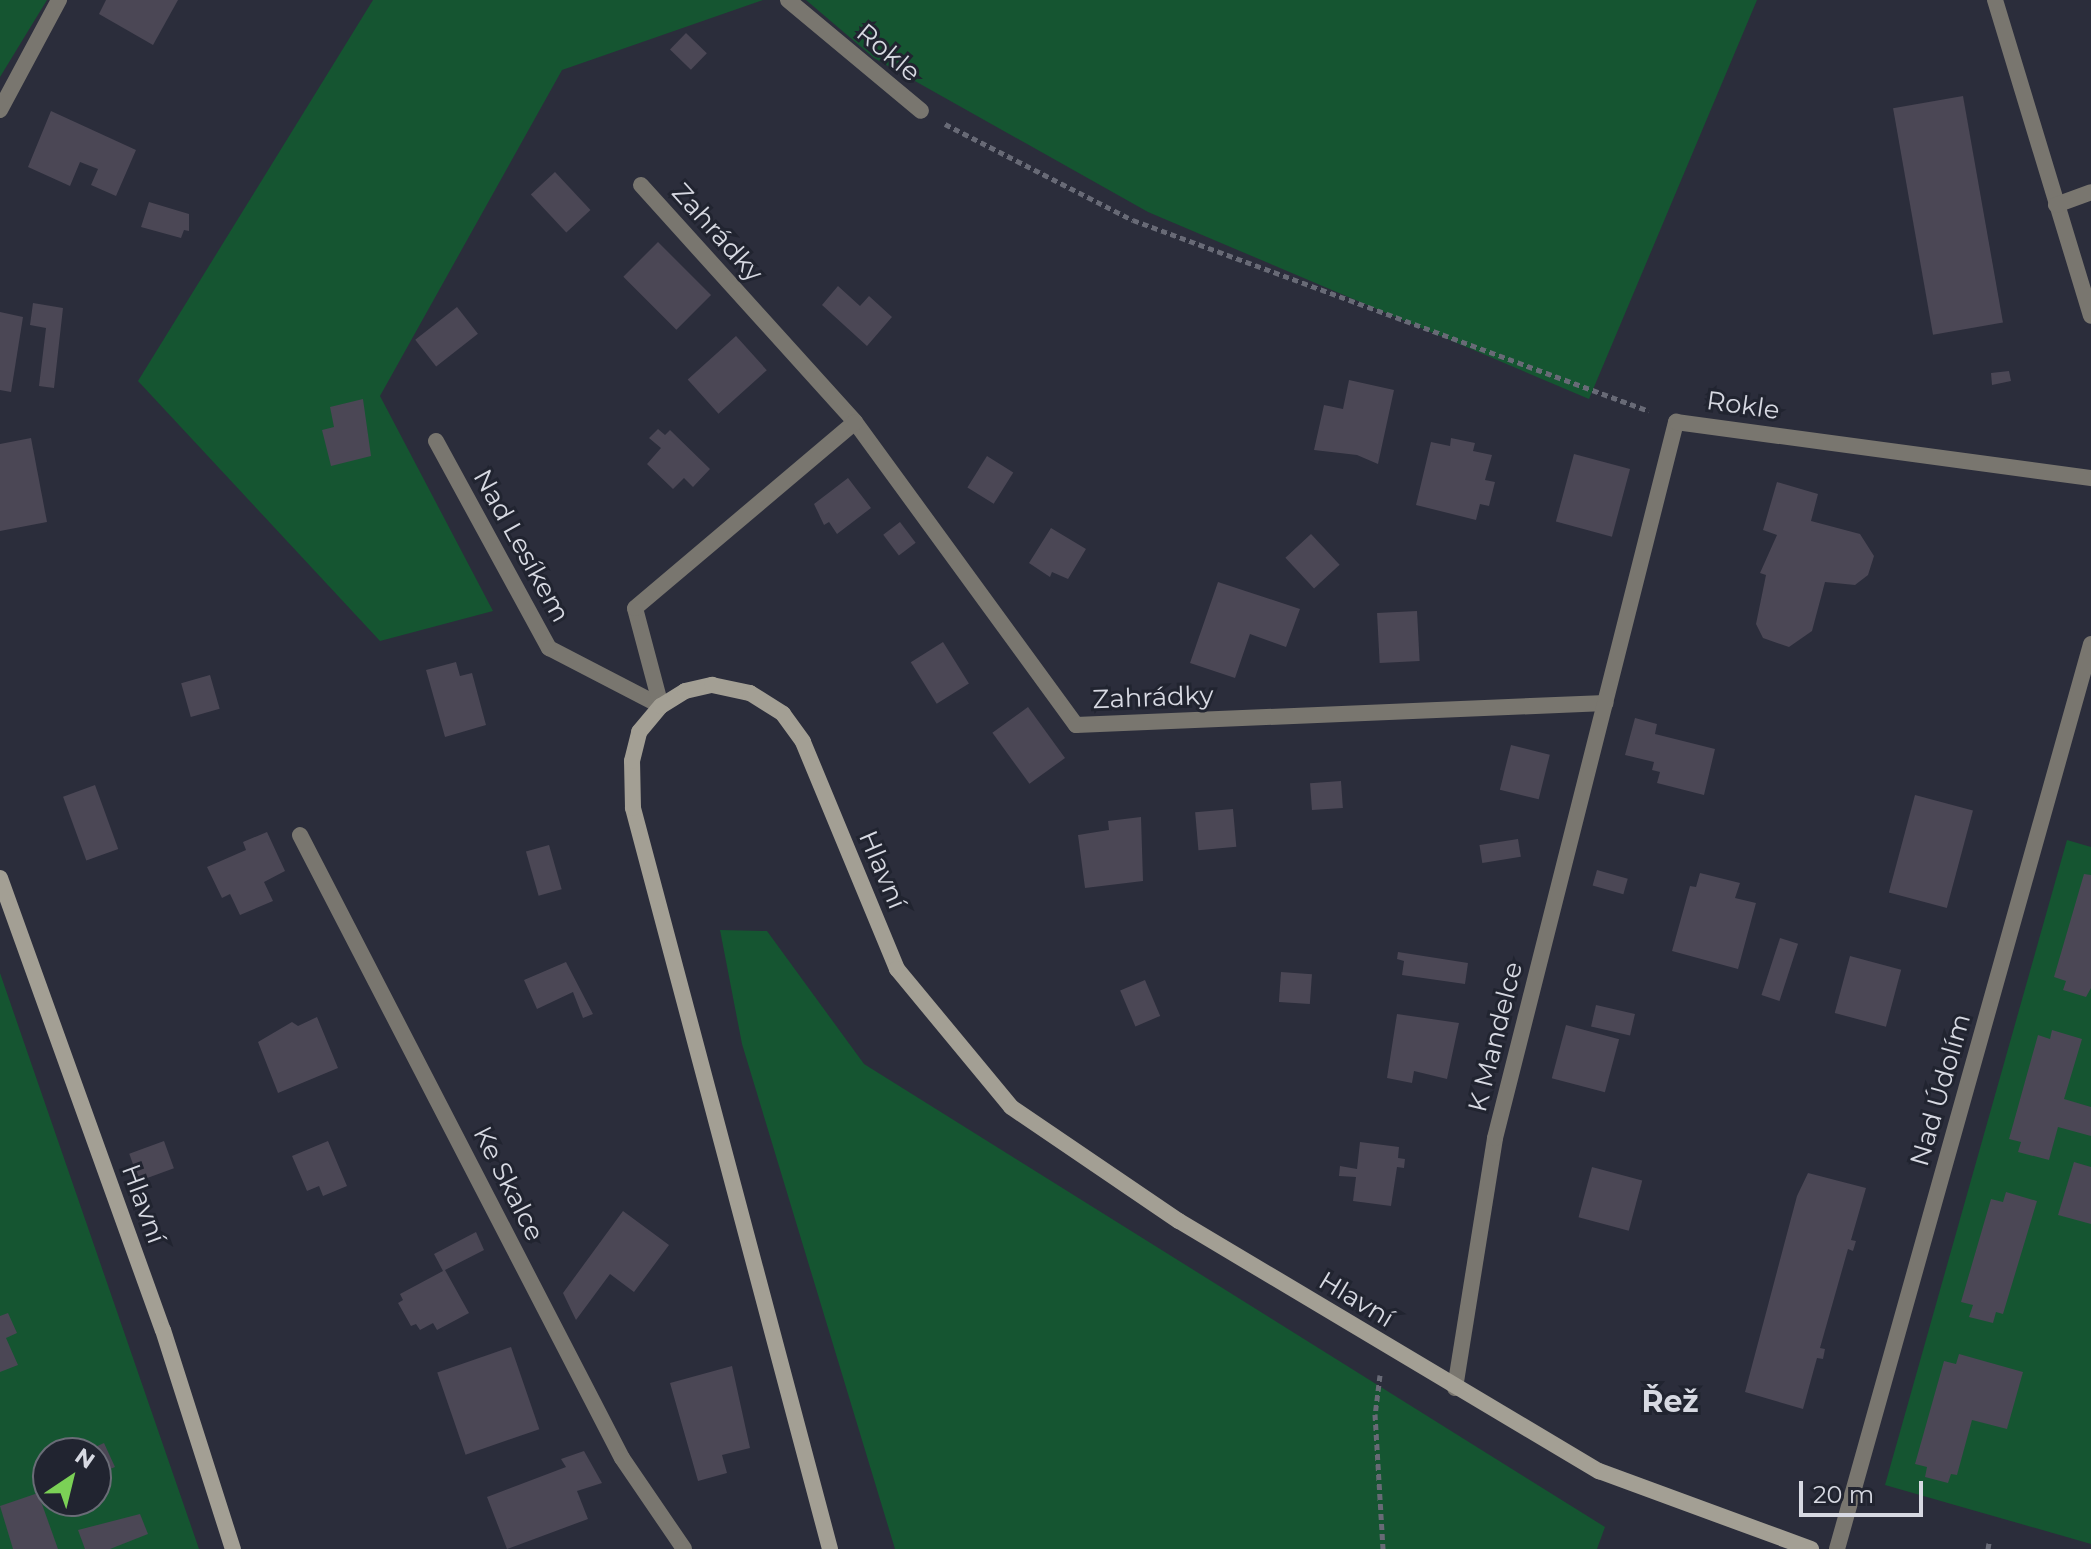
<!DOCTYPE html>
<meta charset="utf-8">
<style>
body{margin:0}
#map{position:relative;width:2091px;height:1549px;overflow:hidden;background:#2b2d3b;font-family:Montserrat,sans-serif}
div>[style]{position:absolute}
.green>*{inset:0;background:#155531}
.building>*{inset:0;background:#4b4755;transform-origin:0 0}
.path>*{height:5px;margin-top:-2.5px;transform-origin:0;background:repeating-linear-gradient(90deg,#686a76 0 6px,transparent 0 10px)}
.street>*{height:16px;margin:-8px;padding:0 8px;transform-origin:8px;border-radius:8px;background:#79766f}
.secondary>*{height:16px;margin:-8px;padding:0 8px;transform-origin:8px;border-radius:8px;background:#a39f94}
span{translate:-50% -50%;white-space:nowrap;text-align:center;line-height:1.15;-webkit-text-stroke:6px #212430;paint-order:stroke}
.street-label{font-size:26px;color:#d7d9e2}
.quarter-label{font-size:30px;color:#d7d9e2;font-weight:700}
.north{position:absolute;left:32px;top:1437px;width:80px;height:80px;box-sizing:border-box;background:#212430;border:2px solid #6a6c77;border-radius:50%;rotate:35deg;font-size:22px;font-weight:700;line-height:32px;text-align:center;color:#d7d9e2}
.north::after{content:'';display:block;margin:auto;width:28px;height:36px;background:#7bd156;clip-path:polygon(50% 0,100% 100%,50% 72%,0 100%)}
.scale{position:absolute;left:1799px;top:1481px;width:124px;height:36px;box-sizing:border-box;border:4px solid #d7d9e2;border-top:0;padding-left:10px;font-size:24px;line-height:28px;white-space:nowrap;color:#d7d9e2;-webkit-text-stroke:6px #212430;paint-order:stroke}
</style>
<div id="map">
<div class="green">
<i style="clip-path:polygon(0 0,47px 0,0 77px)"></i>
<i style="clip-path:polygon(373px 0,763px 0,562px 70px,380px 396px,493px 611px,380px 641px,138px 381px)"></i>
<i style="clip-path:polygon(806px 0,1757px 0,1589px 399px,1148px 212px,874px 58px)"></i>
<i style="clip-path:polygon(2067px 840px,2091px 847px,2091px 1544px,1885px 1485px)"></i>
<i style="clip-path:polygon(720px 930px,767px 931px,864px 1064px,1605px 1527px,1597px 1549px,895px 1549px,742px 1044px)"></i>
<i style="clip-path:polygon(evenodd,0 973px,199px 1549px,0 1549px,0 973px,48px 1453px,96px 1453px,96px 1501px,48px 1501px,48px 1453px)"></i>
</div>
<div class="building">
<i style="clip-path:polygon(106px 0,178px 0,153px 45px,99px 14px)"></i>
<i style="left:686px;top:33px;width:29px;height:23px;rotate:44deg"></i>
<i style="left:1963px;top:96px;width:230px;height:71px;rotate:80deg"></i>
<i style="clip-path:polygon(51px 111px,136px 150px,116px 196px,91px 185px,98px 169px,80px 162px,70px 186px,28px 167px)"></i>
<i style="left:555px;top:172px;width:52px;height:33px;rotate:47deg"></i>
<i style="clip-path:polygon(149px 202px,189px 214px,189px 231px,184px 230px,181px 238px,141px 227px)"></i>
<i style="left:658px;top:242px;width:75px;height:49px;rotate:45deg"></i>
<i style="clip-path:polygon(838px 286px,860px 306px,869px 296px,892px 317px,867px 346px,822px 305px)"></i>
<i style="clip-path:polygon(33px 303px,63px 308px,54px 388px,39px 386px,46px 328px,30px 325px)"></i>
<i style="left:457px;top:307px;width:34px;height:53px;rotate:52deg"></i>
<i style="clip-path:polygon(0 312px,23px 317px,11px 392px,0 390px)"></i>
<i style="left:736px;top:336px;width:46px;height:65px;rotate:48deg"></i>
<i style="clip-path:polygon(2009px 371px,2011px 381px,1992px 385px,1991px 373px)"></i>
<i style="clip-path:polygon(1349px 380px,1394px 390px,1378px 464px,1357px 455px,1314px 450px,1324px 405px,1343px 409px)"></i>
<i style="clip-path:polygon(363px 399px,371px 456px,331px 466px,322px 430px,334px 427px,330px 407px)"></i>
<i style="clip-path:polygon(658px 429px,665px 435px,670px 430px,710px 469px,693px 487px,684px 478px,673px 489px,647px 464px,661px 448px,649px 438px)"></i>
<i style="clip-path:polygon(31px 438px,47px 522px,0 531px,0 444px)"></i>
<i style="clip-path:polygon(1451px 438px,1475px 443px,1473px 451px,1492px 455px,1485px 480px,1495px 482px,1489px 506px,1480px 504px,1476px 520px,1416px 505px,1431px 442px,1450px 446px)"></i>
<i style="left:1574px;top:454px;width:58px;height:70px;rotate:15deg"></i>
<i style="left:987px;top:456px;width:31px;height:37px;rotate:32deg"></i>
<i style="clip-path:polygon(848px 478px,871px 508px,837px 534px,829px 522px,824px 525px,814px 504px)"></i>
<i style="clip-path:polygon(1777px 482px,1818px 494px,1811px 521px,1860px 534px,1874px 556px,1868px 575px,1855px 585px,1825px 582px,1812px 631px,1789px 647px,1763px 638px,1756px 624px,1766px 575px,1760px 573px,1777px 535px,1763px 530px)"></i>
<i style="left:900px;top:522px;width:26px;height:21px;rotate:53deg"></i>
<i style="clip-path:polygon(1051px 528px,1086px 549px,1068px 579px,1052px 572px,1050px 577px,1029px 563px)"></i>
<i style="left:1311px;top:534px;width:42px;height:35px;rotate:47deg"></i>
<i style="clip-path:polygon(1218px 582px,1300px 609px,1286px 647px,1250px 634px,1235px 678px,1190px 663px)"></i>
<i style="left:1417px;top:611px;width:50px;height:40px;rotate:87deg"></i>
<i style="left:943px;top:642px;width:49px;height:38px;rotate:58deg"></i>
<i style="clip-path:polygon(456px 662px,460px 676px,472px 673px,486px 725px,445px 737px,426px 670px)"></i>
<i style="left:210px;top:675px;width:35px;height:30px;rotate:74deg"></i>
<i style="left:1028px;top:707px;width:63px;height:44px;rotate:54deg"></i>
<i style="clip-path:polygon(1635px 718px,1657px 724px,1655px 734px,1715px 749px,1704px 795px,1657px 783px,1660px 772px,1652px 770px,1654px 762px,1625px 755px)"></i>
<i style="left:1511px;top:745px;width:40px;height:46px;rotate:14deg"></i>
<i style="left:1341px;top:781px;width:27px;height:31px;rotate:86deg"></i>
<i style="left:95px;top:785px;width:68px;height:34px;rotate:70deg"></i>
<i style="left:1915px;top:795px;width:60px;height:101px;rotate:15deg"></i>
<i style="left:1233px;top:809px;width:38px;height:38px;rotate:85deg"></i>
<i style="clip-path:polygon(1141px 817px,1143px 881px,1085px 888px,1078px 835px,1109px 830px,1108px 821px)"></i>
<i style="clip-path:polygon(267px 832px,285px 871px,264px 882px,273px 901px,240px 915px,230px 894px,222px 898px,207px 867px,246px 850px,243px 842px)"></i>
<i style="left:1518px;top:839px;width:18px;height:39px;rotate:81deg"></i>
<i style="left:549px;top:845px;width:46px;height:24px;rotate:74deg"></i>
<i style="left:1597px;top:870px;width:32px;height:16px;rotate:16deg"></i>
<i style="clip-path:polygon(1700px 873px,1740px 883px,1735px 898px,1756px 903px,1738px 969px,1672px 951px,1690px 886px,1696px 887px)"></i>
<i style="clip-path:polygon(2084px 874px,2091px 875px,2091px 988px,2086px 997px,2063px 990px,2066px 981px,2054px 977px)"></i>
<i style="left:1780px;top:938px;width:19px;height:60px;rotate:18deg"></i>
<i style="clip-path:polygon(1398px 952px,1468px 963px,1465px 984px,1402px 975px,1404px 961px,1397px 959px)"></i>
<i style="left:1850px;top:956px;width:53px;height:59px;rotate:15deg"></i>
<i style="clip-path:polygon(566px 962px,593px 1014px,583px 1018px,573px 992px,537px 1009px,524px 980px)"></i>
<i style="left:1281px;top:972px;width:31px;height:30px;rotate:4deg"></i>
<i style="left:1145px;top:980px;width:39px;height:27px;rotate:67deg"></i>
<i style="left:1596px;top:1005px;width:40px;height:22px;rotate:13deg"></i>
<i style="clip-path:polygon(1397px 1014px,1459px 1023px,1447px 1079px,1414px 1071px,1412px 1083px,1387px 1078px)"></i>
<i style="clip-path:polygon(317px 1017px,338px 1068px,278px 1093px,258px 1042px,292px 1022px,298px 1026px)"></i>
<i style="left:1566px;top:1025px;width:55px;height:55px;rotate:15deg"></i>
<i style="clip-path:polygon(2052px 1030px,2082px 1039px,2064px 1099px,2091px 1107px,2091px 1136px,2058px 1127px,2049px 1160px,2018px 1152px,2021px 1142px,2009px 1139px,2038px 1035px,2050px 1039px)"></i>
<i style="left:164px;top:1141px;width:29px;height:37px;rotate:70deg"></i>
<i style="clip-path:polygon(328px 1141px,347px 1186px,323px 1196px,319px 1186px,307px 1191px,292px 1156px)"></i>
<i style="clip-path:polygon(1360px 1142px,1399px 1147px,1398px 1158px,1405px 1159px,1404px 1168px,1397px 1167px,1391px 1206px,1353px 1201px,1356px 1177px,1339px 1176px,1340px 1166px,1357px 1169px)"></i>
<i style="clip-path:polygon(2074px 1162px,2091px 1167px,2091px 1224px,2058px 1215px)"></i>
<i style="left:1592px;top:1167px;width:52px;height:52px;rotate:15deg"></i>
<i style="clip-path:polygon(1808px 1173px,1866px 1188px,1851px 1240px,1856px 1241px,1853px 1251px,1848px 1249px,1820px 1348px,1825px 1349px,1823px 1359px,1817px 1358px,1803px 1409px,1745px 1392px,1797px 1196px)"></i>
<i style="clip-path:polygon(2006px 1192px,2037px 1201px,2003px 1314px,1996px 1312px,1993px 1323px,1969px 1317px,1973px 1305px,1961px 1302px,1991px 1199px,2003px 1202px)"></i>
<i style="clip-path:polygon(623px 1211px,669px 1245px,634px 1292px,610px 1274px,576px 1320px,563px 1293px)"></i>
<i style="clip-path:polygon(476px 1232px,484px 1250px,445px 1270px,469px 1313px,437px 1330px,433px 1323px,420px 1330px,416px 1324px,411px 1326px,398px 1303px,403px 1300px,400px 1294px,443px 1271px,434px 1254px)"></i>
<i style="clip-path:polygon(8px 1313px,17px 1333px,6px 1338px,18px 1365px,0 1372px,0 1316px)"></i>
<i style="left:511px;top:1347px;width:87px;height:78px;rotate:71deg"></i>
<i style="clip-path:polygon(1959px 1354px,2023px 1372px,2007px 1429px,1972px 1420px,1957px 1475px,1951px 1474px,1948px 1483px,1925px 1477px,1927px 1467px,1915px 1464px,1944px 1361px,1956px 1364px)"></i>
<i style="clip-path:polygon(732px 1366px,750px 1448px,722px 1455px,727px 1473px,698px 1481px,670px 1383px)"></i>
<i style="clip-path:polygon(104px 1443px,115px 1467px,96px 1475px,96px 1453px,82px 1453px)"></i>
<i style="clip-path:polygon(584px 1451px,602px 1483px,577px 1491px,588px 1519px,507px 1549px,487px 1497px,566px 1467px,561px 1459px)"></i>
<i style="clip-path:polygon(38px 1493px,58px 1549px,13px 1549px,0 1506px)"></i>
<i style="clip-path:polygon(140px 1514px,148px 1534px,110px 1549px,85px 1549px,78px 1530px)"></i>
</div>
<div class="path">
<i style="left:945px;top:124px;width:211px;rotate:27.1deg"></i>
<i style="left:1133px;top:220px;width:550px;rotate:20.31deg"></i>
<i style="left:1380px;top:1375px;width:39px;rotate:97deg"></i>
<i style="left:1375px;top:1414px;width:135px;rotate:86.6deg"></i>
<i style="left:1988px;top:1549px;width:6px;rotate:-81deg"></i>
</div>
<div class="street">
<i style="left:788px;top:0;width:173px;rotate:39.8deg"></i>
<i style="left:1995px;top:0;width:330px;rotate:73.1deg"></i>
<i style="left:0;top:110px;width:125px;rotate:-61.8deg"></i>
<i style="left:641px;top:185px;width:319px;rotate:47.9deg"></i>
<i style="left:855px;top:422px;width:375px;rotate:53.9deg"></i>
<i style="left:1076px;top:725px;width:530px;rotate:-2.38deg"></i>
<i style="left:2056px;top:205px;width:37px;rotate:-20deg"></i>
<i style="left:436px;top:441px;width:236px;rotate:61.4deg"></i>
<i style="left:549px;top:648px;width:126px;rotate:27.4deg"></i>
<i style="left:661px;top:706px;width:101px;rotate:-104.9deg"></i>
<i style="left:635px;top:608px;width:288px;rotate:-40.2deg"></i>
<i style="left:300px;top:835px;width:701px;rotate:62.67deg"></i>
<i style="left:622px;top:1458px;width:110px;rotate:55.7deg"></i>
<i style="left:1455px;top:1388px;width:253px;rotate:-80.9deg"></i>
<i style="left:1495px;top:1138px;width:739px;rotate:-75.81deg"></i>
<i style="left:1676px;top:422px;width:419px;rotate:7.7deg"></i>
<i style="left:1837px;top:1549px;width:940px;rotate:-74.32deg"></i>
</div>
<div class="secondary">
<i style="left:0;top:878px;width:480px;rotate:70.2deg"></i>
<i style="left:163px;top:1330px;width:230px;rotate:72.3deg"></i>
<i style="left:830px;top:1549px;width:767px;rotate:-104.89deg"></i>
<i style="left:633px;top:808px;width:47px;rotate:-91.2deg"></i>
<i style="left:632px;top:761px;width:30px;rotate:-76deg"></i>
<i style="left:639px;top:732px;width:34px;rotate:-50deg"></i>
<i style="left:661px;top:706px;width:28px;rotate:-32deg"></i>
<i style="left:685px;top:691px;width:28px;rotate:-13deg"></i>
<i style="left:712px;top:685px;width:39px;rotate:12deg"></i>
<i style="left:750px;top:693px;width:39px;rotate:32deg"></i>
<i style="left:783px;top:714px;width:34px;rotate:54deg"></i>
<i style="left:803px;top:742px;width:246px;rotate:67.5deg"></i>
<i style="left:897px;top:969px;width:179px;rotate:50.4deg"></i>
<i style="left:1011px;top:1107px;width:203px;rotate:34.2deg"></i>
<i style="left:1179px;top:1221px;width:489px;rotate:30.8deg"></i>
<i style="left:1599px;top:1471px;width:226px;rotate:20.2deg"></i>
</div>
<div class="street-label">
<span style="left:888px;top:53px;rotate:40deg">Rokle</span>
<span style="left:717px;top:233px;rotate:48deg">Zahrádky</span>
<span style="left:1743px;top:406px;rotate:8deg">Rokle</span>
<span style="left:521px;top:546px;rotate:61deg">Nad Lesíkem</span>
<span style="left:1153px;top:698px;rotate:-2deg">Zahrádky</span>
<span style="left:882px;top:870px;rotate:67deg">Hlavní</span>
<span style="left:1496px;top:1037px;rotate:-76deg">K Mandelce</span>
<span style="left:1941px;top:1090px;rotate:-74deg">Nad Údolím</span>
<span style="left:508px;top:1184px;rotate:63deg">Ke Skalce</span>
<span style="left:143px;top:1204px;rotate:70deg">Hlavní</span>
<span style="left:1356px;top:1300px;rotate:31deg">Hlavní</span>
</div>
<div class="quarter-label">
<span style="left:1670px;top:1402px">Řež</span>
</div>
<div class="north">N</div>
<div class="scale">20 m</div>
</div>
